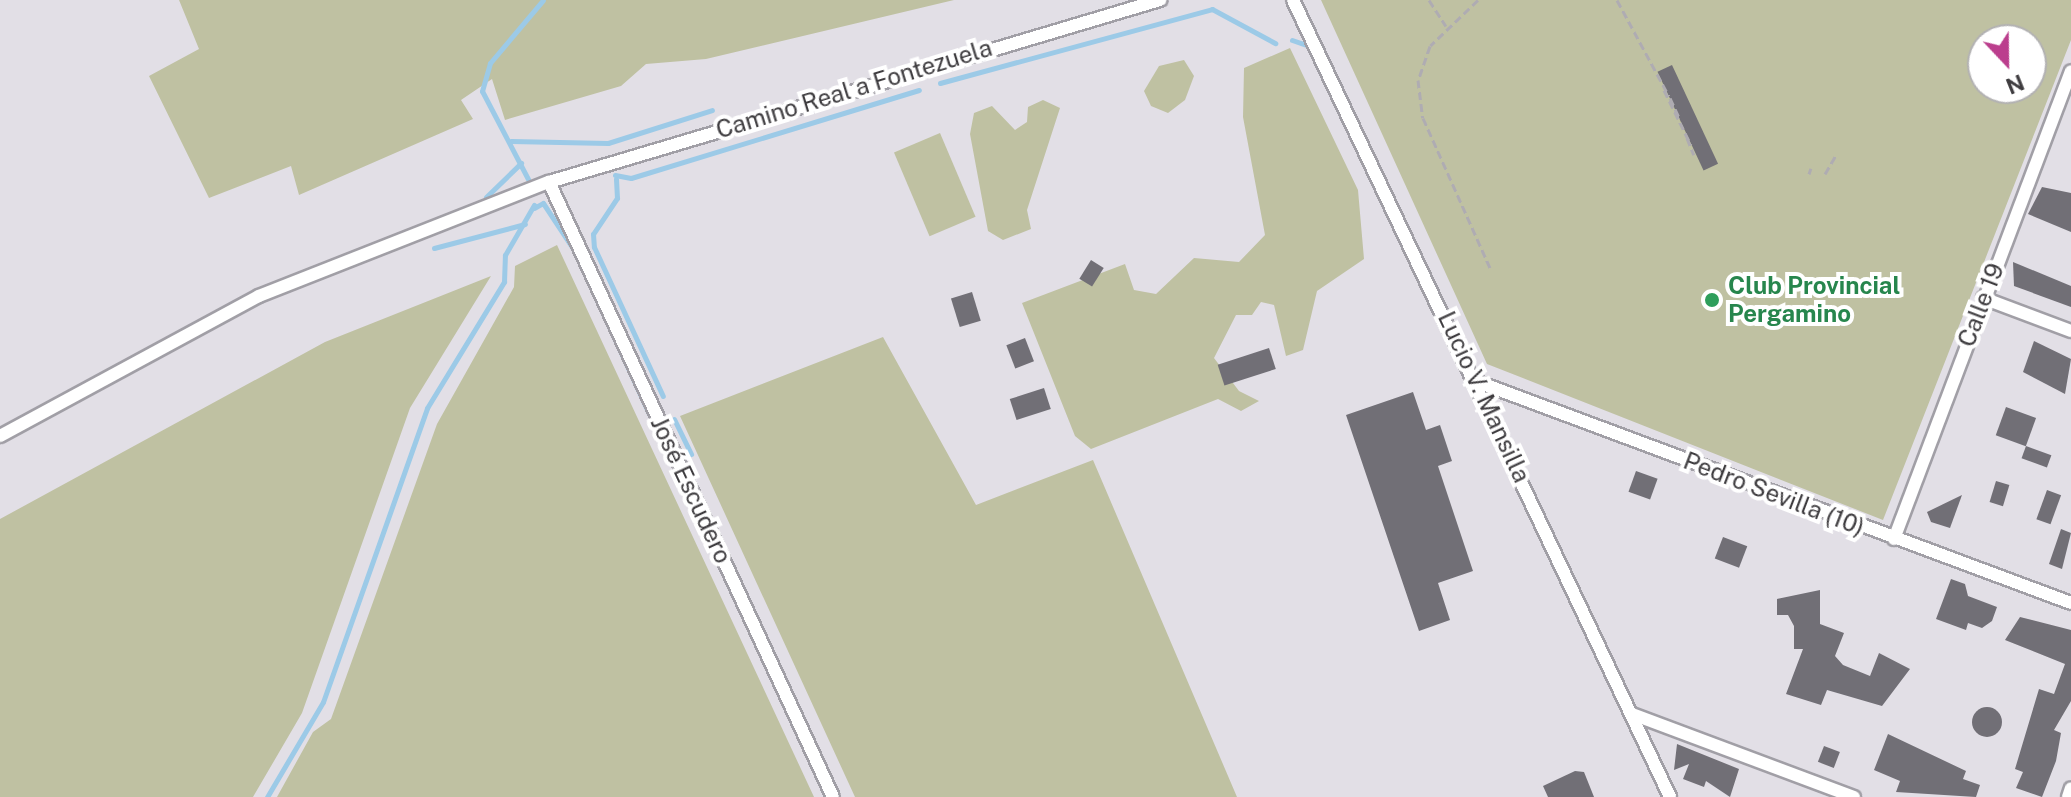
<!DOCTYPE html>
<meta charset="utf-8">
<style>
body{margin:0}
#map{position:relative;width:2071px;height:797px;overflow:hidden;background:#e2dfe6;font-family:"Public Sans",sans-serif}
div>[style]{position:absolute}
.green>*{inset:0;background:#bfc1a2;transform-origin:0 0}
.stream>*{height:5px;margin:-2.5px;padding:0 2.5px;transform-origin:2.5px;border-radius:2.5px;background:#9ccae7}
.building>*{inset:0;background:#716f76;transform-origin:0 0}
.round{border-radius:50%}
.path>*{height:3px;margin-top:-1.5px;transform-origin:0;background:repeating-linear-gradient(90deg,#afacb2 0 8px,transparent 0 12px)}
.roads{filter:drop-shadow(2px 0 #a19fa6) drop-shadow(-2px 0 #a19fa6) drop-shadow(0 2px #a19fa6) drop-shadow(0 -2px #a19fa6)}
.minor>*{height:12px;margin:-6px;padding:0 6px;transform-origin:6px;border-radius:6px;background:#fff}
.dots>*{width:22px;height:22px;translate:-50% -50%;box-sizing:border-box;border:4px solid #fff;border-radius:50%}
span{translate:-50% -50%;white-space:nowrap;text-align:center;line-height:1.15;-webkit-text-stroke:8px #fff;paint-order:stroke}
.street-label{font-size:24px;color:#3e3c3f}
.leisure-label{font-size:24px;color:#27864d;font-weight:700}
.left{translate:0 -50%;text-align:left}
.north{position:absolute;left:1967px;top:24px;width:80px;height:80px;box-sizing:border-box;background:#fff;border:2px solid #b2b1b2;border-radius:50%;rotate:158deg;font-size:22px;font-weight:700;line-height:32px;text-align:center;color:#3e3c3f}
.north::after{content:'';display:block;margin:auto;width:28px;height:36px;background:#bb3e8d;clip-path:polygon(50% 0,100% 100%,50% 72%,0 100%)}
</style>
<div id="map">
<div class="green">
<i style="clip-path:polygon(179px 0,954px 0,706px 59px,646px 64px,621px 86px,505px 120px,492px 79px,461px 100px,473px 119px,299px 195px,291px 166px,209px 198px,149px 76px,199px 49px)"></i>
<i style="clip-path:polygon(evenodd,1321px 0,2071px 0,2071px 40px,1883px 520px,1487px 364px,1321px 0,1983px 40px,2031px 40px,2031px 88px,1983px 88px,1983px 40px)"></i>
<i style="clip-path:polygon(1290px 48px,1358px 190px,1364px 259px,1317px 291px,1303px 350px,1286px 356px,1274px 305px,1261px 302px,1252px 315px,1236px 315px,1214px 358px,1239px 391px,1259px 401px,1241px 411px,1218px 399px,1091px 449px,1075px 436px,1022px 303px,1125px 264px,1134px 290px,1156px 294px,1194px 258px,1239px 262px,1265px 235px,1243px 117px,1244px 68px)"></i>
<i style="clip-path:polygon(1184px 60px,1194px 76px,1185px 100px,1168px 113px,1151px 106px,1144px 91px,1159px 66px)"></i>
<i style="clip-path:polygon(1043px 100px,1060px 108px,1027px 210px,1031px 229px,1003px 240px,988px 231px,970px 134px,974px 113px,992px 106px,1015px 130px,1027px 122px,1028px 107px)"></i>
<i style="left:940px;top:133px;width:91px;height:50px;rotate:67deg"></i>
<i style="clip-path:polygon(557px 245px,814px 797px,277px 797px,313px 732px,331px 719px,437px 424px,514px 287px,515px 266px)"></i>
<i style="clip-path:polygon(491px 276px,410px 408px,302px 713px,253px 797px,0 797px,0 519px,325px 342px)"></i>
<i style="clip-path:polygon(883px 337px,976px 505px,1093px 460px,1237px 797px,855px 797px,680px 416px)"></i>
</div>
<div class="stream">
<i style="left:1292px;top:40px;width:18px;rotate:19deg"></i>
<i style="left:940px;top:83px;width:282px;rotate:-15.2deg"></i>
<i style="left:1212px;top:9px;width:72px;rotate:28.4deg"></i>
<i style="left:511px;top:141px;width:97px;rotate:1.2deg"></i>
<i style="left:608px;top:143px;width:109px;rotate:-17.6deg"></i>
<i style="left:615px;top:175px;width:16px;rotate:11deg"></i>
<i style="left:631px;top:178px;width:301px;rotate:-17deg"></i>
<i style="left:528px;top:179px;width:99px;rotate:-117.6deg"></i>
<i style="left:482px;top:91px;width:29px;rotate:-74deg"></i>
<i style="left:490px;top:63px;width:82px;rotate:-49.9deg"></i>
<i style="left:616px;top:179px;width:19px;rotate:87deg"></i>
<i style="left:617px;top:198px;width:43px;rotate:123.7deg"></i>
<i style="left:593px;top:234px;width:13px;rotate:86deg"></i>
<i style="left:594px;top:247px;width:164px;rotate:65.2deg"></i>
<i style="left:486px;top:197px;width:49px;rotate:-44.2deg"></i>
<i style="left:534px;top:208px;width:10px;rotate:-29deg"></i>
<i style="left:543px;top:203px;width:56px;rotate:56.6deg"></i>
<i style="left:574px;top:250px;width:180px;rotate:65.4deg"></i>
<i style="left:434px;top:248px;width:94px;rotate:-14.8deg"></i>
<i style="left:674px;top:419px;width:39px;rotate:64deg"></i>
<i style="left:267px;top:797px;width:110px;rotate:-59.5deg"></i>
<i style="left:323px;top:702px;width:312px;rotate:-70.5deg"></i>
<i style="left:427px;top:408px;width:148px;rotate:-58.6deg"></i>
<i style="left:504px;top:282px;width:27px;rotate:-88deg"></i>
<i style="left:505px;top:255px;width:58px;rotate:-59.9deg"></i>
</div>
<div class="building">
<i style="left:1672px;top:65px;width:109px;height:16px;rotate:65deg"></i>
<i style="clip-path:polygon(2042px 187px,2071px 193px,2071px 232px,2028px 214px)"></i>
<i style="left:1091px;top:260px;width:15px;height:22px;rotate:32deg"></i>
<i style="clip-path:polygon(2013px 262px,2071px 286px,2071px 307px,2014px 286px)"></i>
<i style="left:972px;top:292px;width:30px;height:22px;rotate:73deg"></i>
<i style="left:1025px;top:338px;width:25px;height:20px;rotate:69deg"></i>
<i style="clip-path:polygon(2034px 341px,2071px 359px,2065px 394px,2023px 372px)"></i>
<i style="left:1269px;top:348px;width:22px;height:54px;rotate:72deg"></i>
<i style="left:1044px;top:388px;width:22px;height:36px;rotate:72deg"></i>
<i style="clip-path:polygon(1413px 392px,1426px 430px,1440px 425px,1452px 461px,1438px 466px,1473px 571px,1438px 583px,1450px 620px,1419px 631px,1346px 415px)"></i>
<i style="left:2006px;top:407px;width:32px;height:30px;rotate:20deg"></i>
<i style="left:2026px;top:446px;width:27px;height:13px;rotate:20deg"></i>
<i style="left:1636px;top:471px;width:23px;height:22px;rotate:20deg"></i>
<i style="left:1996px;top:481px;width:14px;height:22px;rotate:17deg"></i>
<i style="left:2047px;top:490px;width:15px;height:31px;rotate:20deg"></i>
<i style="clip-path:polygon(1962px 495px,1950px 528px,1931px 522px,1927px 512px)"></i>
<i style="clip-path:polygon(2061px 529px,2071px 533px,2062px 569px,2049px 564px)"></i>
<i style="left:1723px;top:537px;width:26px;height:23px;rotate:21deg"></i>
<i style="clip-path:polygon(1951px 579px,1965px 584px,1968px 596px,1997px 607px,1992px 621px,1982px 628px,1968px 623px,1966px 630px,1936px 619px)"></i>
<i style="clip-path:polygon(1820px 590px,1820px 624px,1844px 633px,1835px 656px,1843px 665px,1870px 676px,1879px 653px,1910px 669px,1882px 706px,1827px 690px,1821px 705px,1786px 694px,1803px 649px,1794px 649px,1794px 626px,1788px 615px,1777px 615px,1777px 599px)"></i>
<i style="clip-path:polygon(2020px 617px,2071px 630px,2071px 701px,2054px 730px,2061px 733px,2056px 761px,2042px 797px,2016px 788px,2023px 772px,2015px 769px,2039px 689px,2054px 694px,2065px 664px,2005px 640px)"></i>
<i class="round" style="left:1972px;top:707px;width:30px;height:30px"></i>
<i style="clip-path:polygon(1888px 734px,1966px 771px,1963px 779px,1980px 785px,1976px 797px,1896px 792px,1900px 781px,1874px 770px)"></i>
<i style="clip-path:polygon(1677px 744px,1739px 769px,1730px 797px,1706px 781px,1704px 787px,1683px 779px,1689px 764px,1674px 770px)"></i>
<i style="left:1824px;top:746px;width:17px;height:17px;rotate:21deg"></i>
<i style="clip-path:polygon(1575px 771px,1584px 772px,1594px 797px,1548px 797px,1543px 786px)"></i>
</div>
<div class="path">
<i style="left:1429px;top:0;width:31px;rotate:57deg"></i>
<i style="left:1478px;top:0;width:66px;rotate:136.2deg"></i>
<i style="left:1430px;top:46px;width:36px;rotate:109deg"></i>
<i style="left:1418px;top:80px;width:38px;rotate:83deg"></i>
<i style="left:1423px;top:118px;width:164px;rotate:65.9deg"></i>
<i style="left:1617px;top:0;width:109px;rotate:61.6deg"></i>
<i style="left:1664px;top:90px;width:61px;rotate:63.9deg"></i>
<i style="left:1670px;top:98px;width:21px;rotate:65deg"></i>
<i style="left:1687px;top:138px;width:18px;rotate:68deg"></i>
<i style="left:1809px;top:174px;width:6px;rotate:-72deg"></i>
<i style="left:1825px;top:174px;width:22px;rotate:-60deg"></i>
</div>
<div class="roads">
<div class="minor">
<i style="left:1293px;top:0;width:882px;rotate:64.68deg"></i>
<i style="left:549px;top:182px;width:677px;rotate:65.21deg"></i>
<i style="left:1983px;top:298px;width:94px;rotate:20.6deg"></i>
<i style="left:1478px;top:382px;width:633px;rotate:20.44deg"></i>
<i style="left:0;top:436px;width:294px;rotate:-28.4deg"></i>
<i style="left:259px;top:296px;width:312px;rotate:-21.5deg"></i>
<i style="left:549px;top:182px;width:638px;rotate:-16.59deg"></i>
<i style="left:1894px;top:539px;width:500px;rotate:-69.28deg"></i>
<i style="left:1632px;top:714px;width:237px;rotate:20.5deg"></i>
<i style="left:2068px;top:797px;width:9px;rotate:-72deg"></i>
</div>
</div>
<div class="dots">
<i style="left:1712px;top:300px;background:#2e9e5b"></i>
</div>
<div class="street-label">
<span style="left:854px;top:89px;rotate:-17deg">Camino Real a Fontezuela</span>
<span style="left:1981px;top:305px;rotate:-69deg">Calle 19</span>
<span style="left:1484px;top:397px;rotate:65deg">Lucio V. Mansilla</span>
<span style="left:691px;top:490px;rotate:65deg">José Escudero</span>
<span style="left:1774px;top:494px;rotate:21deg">Pedro Sevilla (10)</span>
</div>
<div class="leisure-label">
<span class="left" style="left:1728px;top:300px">Club Provincial<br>Pergamino</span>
</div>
<div class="north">N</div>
</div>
